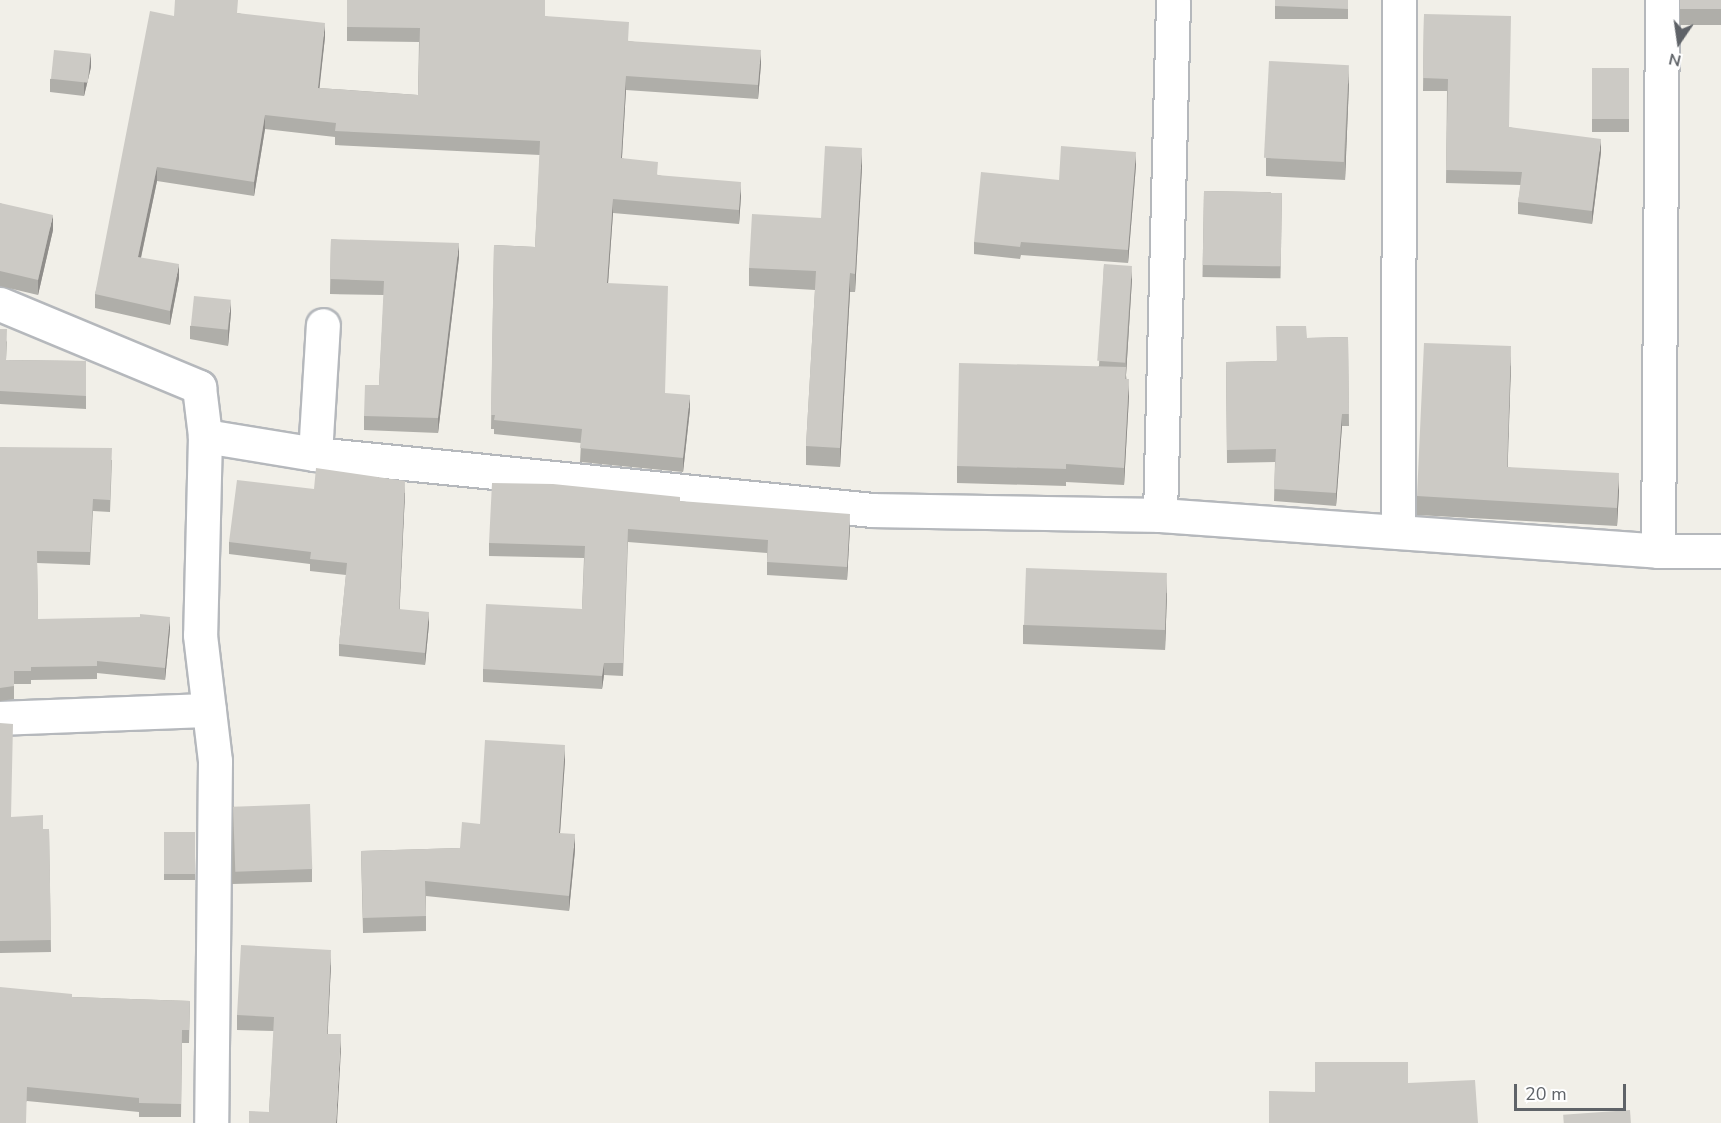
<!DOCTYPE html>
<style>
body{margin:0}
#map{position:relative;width:1721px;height:1123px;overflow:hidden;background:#f1efe8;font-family:"Nunito Sans",sans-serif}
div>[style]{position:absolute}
.roads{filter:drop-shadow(2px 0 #b5b8bc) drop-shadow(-2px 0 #b5b8bc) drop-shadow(0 2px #b5b8bc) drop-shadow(0 -2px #b5b8bc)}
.minor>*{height:33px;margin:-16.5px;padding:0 16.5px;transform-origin:16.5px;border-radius:16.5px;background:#fff}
.wall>*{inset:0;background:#afaea9;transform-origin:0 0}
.shaded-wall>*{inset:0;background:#8f8d8a}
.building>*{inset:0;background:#cccac5;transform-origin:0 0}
span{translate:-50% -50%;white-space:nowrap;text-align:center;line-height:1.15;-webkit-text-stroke:5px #fff;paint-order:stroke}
.north{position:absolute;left:1649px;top:12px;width:60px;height:60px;-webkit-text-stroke:4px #fff;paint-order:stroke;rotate:193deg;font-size:16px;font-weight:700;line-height:24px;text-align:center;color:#5f6368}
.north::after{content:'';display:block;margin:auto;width:21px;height:27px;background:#5f6368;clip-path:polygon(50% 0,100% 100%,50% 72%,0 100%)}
.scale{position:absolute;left:1514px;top:1084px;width:112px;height:27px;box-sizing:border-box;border:3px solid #5f6368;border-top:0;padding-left:8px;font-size:18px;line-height:21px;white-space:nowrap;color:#5f6368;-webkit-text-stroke:4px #fff;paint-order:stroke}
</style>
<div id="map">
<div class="roads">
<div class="minor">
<i style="left:0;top:304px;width:216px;rotate:22.6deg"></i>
<i style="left:199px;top:387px;width:49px;rotate:83deg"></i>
<i style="left:205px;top:436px;width:111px;rotate:9.3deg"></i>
<i style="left:315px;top:454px;width:560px;rotate:5.74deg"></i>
<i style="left:872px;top:510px;width:288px;rotate:1deg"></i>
<i style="left:1160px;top:515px;width:499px;rotate:4.1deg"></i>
<i style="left:1658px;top:551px;width:63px"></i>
<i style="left:205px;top:436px;width:199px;rotate:91.4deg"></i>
<i style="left:200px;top:635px;width:127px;rotate:83.2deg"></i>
<i style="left:215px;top:761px;width:362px;rotate:90.6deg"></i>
<i style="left:315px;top:454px;width:129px;rotate:-86.5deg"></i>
<i style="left:1160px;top:515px;width:515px;rotate:-88.55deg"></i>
<i style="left:1398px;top:532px;width:532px;rotate:-89.89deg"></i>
<i style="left:1658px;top:551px;width:551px;rotate:-89.58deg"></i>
<i style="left:0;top:718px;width:209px;rotate:-2.2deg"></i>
</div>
</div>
<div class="wall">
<i style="clip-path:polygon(347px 0,545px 16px,629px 41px,761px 64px,758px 99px,626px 90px,622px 158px,658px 175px,741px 196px,739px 224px,613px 213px,608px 284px,665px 393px,690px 409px,683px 472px,580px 462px,581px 443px,494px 434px,494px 429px,491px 429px,494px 245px,535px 247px,540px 155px,335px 145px,335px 137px,265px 129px,254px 196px,157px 181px,141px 258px,179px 278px,170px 325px,95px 308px,95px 294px,174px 16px,238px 13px,325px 37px,319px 88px,418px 95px,419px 42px,347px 41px)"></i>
<i style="left:1275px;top:0;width:73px;height:19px"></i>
<i style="left:1680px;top:0;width:41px;height:25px"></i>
<i style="clip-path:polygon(1424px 14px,1509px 127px,1601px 152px,1592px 224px,1518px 214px,1518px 202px,1521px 185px,1446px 183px,1447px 91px,1423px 91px)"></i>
<i style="clip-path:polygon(91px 67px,84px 96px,50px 92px,50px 79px)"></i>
<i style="left:1592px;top:68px;width:37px;height:64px"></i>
<i style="clip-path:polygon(1349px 83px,1345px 180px,1266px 176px,1266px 158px)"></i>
<i style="clip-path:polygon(1136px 165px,1128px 263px,1021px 255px,1020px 259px,974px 254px,974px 242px,1059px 180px)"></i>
<i style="clip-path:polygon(862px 167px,855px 292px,850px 292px,840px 467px,806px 465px,806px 446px,815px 290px,749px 286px,749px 268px,821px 218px)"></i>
<i style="left:1204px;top:191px;width:78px;height:86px;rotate:1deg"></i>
<i style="clip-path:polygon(0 203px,53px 230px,38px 295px,0 286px)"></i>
<i style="clip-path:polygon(331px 239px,459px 257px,438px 433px,364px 430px,364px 416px,379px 385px,384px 295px,330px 294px)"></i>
<i style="clip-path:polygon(1104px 264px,1132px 279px,1126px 375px,1129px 396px,1124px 485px,1066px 482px,1066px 486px,957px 483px,957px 466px,1099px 366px)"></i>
<i style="clip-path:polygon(231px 312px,228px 346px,190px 339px,190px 326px)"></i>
<i style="clip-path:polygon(0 329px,7px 342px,6px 360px,86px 361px,86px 409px,0 404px)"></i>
<i style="clip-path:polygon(1348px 337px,1349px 426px,1342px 426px,1336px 506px,1274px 501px,1275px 462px,1227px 463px,1226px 362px,1276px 361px,1307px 338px)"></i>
<i style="clip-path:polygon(1511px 365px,1507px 467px,1619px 491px,1617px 526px,1417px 515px,1417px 496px)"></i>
<i style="clip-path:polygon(0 447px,112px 460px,110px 512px,93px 511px,90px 565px,37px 563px,38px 619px,170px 629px,165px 680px,97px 673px,97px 679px,31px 680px,31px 684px,14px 684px,14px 699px,0 701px)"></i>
<i style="clip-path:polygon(314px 489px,405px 493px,399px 609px,429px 624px,425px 665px,339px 656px,339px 644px,346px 575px,310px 571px,310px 564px,229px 554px,229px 542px)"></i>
<i style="clip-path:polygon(680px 501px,850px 527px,847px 580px,767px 575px,767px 553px,628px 542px,623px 676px,604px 675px,602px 689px,483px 682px,483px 669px,582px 609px,584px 558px,489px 556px,489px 543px)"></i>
<i style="clip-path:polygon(1167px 593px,1165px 650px,1023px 644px,1023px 625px)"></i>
<i style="clip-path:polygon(0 723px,11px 817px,43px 829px,49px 829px,51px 952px,0 953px)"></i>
<i style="clip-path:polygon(565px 760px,560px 833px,575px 850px,569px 911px,426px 896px,426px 931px,363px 933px,361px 851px,460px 848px,480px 824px)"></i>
<i style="clip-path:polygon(233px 806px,312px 869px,312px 882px,232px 884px)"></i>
<i style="left:164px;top:832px;width:31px;height:48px"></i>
<i style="clip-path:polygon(331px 965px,327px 1034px,341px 1049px,269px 1112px,274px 1031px,237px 1030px,237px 1015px)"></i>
<i style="clip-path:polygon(72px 997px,190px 1001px,189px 1043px,182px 1043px,181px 1117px,139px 1117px,139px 1112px,27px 1101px,0 1123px)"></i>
</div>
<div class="shaded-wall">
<i style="clip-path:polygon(325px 23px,325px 37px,318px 102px,318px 88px)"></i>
<i style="clip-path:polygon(761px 50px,761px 64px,758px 99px,758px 85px)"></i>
<i style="clip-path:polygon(91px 54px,91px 67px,84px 96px,84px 83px)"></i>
<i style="clip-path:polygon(1349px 65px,1349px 83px,1345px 180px,1345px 162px)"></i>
<i style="clip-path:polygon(626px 76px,626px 90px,621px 172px,621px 158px)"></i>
<i style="clip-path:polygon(265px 115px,265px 129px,254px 196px,254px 182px)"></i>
<i style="clip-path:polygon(1601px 139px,1601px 152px,1592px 224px,1592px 211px)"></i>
<i style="clip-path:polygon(862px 148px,862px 167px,855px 292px,855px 274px)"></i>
<i style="clip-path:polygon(1136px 152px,1136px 165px,1128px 263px,1128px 250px)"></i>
<i style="clip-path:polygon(157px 167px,157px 181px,138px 271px,138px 257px)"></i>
<i style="clip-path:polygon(741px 182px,741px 196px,739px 224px,739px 210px)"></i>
<i style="clip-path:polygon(613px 199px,613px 213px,607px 298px,607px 283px)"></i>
<i style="clip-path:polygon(53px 215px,53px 230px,38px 295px,38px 280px)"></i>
<i style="clip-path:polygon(459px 243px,459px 257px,438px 433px,438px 418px)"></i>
<i style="clip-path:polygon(179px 264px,179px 278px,170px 325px,170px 311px)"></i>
<i style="clip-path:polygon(1132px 266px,1132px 279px,1126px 375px,1126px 363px)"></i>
<i style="clip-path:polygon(850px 273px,850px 292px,840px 467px,840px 448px)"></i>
<i style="clip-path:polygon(231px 300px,231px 312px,228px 346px,228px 333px)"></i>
<i style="clip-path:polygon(1511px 346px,1511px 365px,1507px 486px,1507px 467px)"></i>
<i style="clip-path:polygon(1129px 379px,1129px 396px,1124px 485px,1124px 468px)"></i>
<i style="clip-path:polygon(690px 395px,690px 409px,683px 472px,683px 458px)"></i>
<i style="clip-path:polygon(1342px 414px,1342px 426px,1336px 506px,1336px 493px)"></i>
<i style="clip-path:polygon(1619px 473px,1619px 491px,1617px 526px,1617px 508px)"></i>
<i style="clip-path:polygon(405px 481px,405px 493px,399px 621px,399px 609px)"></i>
<i style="clip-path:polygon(850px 514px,850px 527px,847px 580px,847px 567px)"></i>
<i style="clip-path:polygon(1167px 574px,1167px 593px,1165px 650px,1165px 632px)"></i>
<i style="clip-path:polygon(429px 612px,429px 624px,425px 665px,425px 653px)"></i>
<i style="clip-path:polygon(170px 617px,170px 629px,165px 680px,165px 668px)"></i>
<i style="clip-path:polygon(604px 663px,604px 675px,602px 689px,602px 676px)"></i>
<i style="clip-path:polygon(565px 745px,565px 760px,559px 848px,559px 833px)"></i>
<i style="clip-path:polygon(575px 834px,575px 850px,569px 911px,569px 896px)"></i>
<i style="clip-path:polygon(331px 950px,331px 965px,327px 1048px,327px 1034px)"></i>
<i style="clip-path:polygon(341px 1034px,341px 1049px,337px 1123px,336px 1123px)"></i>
</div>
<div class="building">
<i style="clip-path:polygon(175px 0,238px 0,237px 13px,325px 23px,318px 88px,418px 95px,420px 28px,347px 27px,347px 0,545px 0,545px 16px,629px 22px,628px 41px,761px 50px,758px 85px,626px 76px,621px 158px,658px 162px,657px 175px,741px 182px,739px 210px,613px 199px,607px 283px,668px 286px,665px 393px,690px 395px,683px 458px,580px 448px,582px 429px,494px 420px,495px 415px,491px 415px,494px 245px,535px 247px,540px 141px,335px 131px,336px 123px,265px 115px,254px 182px,157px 167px,138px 257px,179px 264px,170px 311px,95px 294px,150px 11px,174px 16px)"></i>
<i style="clip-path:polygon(1275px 0,1348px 0,1348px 9px,1275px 6px)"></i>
<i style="left:1680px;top:0;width:41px;height:9px"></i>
<i style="clip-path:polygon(1424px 14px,1511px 16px,1509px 127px,1601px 139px,1592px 211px,1518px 202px,1522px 172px,1446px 170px,1448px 79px,1423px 78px)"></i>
<i style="left:54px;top:50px;width:37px;height:29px;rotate:6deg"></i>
<i style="left:1269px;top:61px;width:80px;height:97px;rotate:3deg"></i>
<i style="left:1592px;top:68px;width:37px;height:51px"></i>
<i style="clip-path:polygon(825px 146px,862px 148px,855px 274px,850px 273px,840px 448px,806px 446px,816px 271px,749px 268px,752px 214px,821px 218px)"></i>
<i style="clip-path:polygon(1061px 146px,1136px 152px,1128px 250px,1021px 242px,1020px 247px,974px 242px,981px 172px,1059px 180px)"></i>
<i style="left:1204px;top:191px;width:78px;height:74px;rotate:1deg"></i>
<i style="clip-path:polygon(0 203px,53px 215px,38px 280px,0 271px)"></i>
<i style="clip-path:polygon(331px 239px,459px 243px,438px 418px,364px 416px,365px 385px,379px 385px,384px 281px,330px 279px)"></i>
<i style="left:1104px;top:264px;width:28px;height:97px;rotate:4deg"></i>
<i style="left:194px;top:296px;width:37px;height:30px;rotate:6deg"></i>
<i style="clip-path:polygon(1276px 326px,1306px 326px,1307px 338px,1348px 337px,1349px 414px,1342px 414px,1336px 493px,1274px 489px,1276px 449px,1227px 450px,1226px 362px,1277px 361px)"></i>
<i style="clip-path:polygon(0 329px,7px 329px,6px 360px,86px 361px,86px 396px,0 391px)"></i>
<i style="clip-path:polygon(1424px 343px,1511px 346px,1507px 467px,1619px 473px,1617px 508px,1417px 496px)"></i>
<i style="clip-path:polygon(959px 363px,1126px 367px,1125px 379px,1129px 379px,1124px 468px,1066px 464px,1066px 469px,957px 466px)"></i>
<i style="clip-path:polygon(0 447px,112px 448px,110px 500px,93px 499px,90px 552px,37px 551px,38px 619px,140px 617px,140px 614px,170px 617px,165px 668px,97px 661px,97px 666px,31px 667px,31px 671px,14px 671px,14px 686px,0 688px)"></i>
<i style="clip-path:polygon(316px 468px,405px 481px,399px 609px,429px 612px,425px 653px,339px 644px,347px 563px,310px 559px,311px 552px,229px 542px,237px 480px,314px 489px)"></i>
<i style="clip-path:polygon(492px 483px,553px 484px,680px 497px,680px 501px,850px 514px,847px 567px,767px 562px,768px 540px,628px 529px,623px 663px,604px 663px,602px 676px,483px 669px,486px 604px,582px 609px,585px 546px,489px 543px)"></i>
<i style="left:1026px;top:568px;width:141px;height:57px;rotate:2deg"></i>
<i style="clip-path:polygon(0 723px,13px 724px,11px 817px,43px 815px,43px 829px,49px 829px,51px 940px,0 941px)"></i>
<i style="clip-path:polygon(485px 740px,565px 745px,559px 833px,575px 834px,569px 896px,425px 881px,426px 916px,363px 918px,361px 851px,460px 848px,462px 822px,480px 824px)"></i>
<i style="left:310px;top:804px;width:65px;height:77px;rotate:88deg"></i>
<i style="left:164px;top:832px;width:31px;height:42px"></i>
<i style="clip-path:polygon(241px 945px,331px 950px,327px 1034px,341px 1034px,336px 1123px,249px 1123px,249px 1111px,269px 1112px,274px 1017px,237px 1015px)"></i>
<i style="clip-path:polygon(0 987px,72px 994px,72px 997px,190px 1001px,189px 1030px,182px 1030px,181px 1104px,139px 1103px,139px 1098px,27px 1087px,26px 1123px,0 1123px)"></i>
<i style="clip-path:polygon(1315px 1062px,1408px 1062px,1408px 1083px,1475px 1080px,1478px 1123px,1269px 1123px,1269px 1091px,1315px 1092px)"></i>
<i style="left:1630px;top:1110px;width:13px;height:67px;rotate:86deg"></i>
</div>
<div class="north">N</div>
<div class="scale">20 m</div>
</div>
